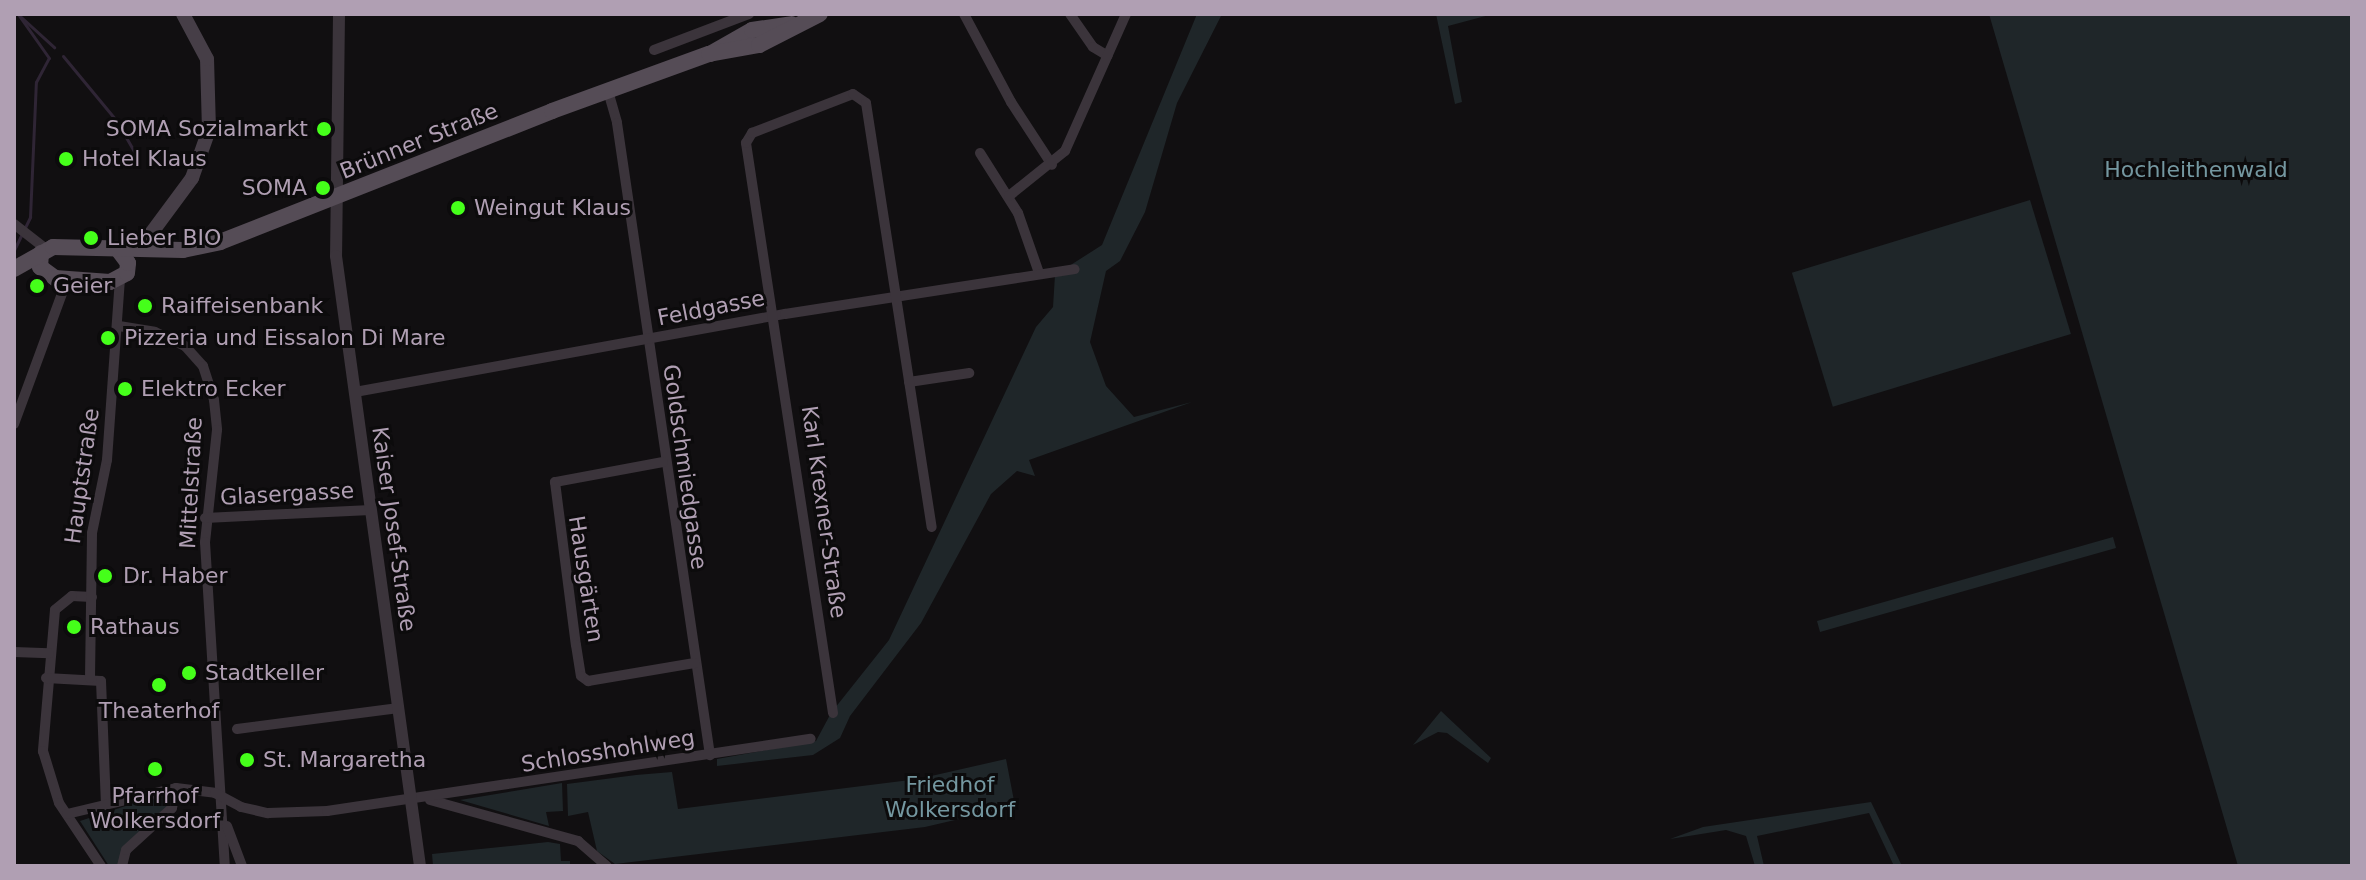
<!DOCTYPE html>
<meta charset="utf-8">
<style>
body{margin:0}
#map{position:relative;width:2366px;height:880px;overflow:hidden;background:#110f11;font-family:"DejaVu Sans",sans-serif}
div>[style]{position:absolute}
.green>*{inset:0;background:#1f2629;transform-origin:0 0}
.stream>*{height:3px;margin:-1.5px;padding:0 1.5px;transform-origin:1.5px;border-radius:1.5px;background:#2f2535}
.minor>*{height:10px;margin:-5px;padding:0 5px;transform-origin:5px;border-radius:5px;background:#3b343b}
.tertiary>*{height:12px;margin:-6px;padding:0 6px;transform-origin:6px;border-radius:6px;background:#3b343b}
.secondary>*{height:14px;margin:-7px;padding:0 7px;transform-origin:7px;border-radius:7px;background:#463e47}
.primary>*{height:16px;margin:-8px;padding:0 8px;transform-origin:8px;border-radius:8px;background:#554c56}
.dots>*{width:22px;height:22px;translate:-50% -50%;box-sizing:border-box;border:4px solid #0c0b0c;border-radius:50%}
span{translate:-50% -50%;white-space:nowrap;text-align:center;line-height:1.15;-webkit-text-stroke:6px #0c0b0c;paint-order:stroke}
.poi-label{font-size:22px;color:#b09fb3}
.right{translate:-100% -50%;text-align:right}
.left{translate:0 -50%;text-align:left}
.street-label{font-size:22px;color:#b09fb3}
.park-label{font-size:22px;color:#7497a0}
.frame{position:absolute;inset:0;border:16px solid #b09fb3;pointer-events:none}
</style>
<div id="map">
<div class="green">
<i style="clip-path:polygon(1197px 14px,1222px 14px,1177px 103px,1145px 212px,1120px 261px,1106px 271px,1090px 342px,1106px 386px,1134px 417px,1192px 402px,1029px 460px,1035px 476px,1017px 471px,991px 494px,921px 623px,850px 716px,840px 738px,813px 755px,717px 766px,717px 759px,816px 741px,831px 713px,889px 640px,1036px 327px,1053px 307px,1055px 275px,1102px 245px)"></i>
<i style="clip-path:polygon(1436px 14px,1493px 14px,1448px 26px,1462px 102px,1455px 104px)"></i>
<i style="clip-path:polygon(1989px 14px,2352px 14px,2352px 866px,2238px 866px)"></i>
<i style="left:2030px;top:200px;width:140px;height:249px;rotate:73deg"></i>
<i style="clip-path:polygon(2113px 537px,2116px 548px,1848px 624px,1820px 632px,1817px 621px)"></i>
<i style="clip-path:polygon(1441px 711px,1491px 758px,1488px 763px,1447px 733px,1438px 732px,1413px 745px)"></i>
<i style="clip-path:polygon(1006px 759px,1015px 806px,925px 827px,615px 864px,597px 851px,588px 812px,568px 816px,567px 784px,636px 775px,672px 772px,678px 809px,918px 779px)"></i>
<i style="clip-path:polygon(562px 783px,563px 811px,546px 812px,549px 826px,460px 800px)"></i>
<i style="clip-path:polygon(162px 794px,169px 797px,170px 805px,119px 866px,109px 866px,80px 821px)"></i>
<i style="clip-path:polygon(1871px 802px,1902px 866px,1894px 866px,1869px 813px,1757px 836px,1764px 866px,1755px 866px,1746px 836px,1726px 830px,1670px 839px,1703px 827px)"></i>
<i style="clip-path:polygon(548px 842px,560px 844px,561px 861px,570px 861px,570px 866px,433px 866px,432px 854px)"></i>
</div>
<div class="stream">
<i style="left:21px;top:17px;width:45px;rotate:42.3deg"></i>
<i style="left:63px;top:56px;width:83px;rotate:50.4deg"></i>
<i style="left:116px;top:120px;width:39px;rotate:60deg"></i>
<i style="left:14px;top:250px;width:37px;rotate:-64deg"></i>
<i style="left:30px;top:217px;width:135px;rotate:-87.5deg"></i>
<i style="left:36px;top:82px;width:27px;rotate:-62deg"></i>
<i style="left:49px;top:58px;width:54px;rotate:-125.2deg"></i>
</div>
<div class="minor">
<i style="left:964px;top:14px;width:100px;rotate:61.9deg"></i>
<i style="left:1011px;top:102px;width:75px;rotate:56.9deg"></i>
<i style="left:1070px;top:14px;width:40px;rotate:55.1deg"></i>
<i style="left:1093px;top:47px;width:17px;rotate:31deg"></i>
<i style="left:654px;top:50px;width:102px;rotate:-20.8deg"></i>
<i style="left:608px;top:91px;width:33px;rotate:74deg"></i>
<i style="left:617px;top:123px;width:639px;rotate:81.63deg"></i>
<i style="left:980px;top:153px;width:71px;rotate:57.7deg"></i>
<i style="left:1018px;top:213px;width:64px;rotate:70.7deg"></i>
<i style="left:1009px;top:196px;width:72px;rotate:-38.8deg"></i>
<i style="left:1065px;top:151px;width:150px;rotate:-66deg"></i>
<i style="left:14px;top:224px;width:41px;rotate:38deg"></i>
<i style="left:119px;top:326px;width:36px;rotate:9deg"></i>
<i style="left:155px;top:332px;width:33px;rotate:25deg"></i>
<i style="left:185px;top:346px;width:27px;rotate:48deg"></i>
<i style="left:203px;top:366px;width:36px;rotate:72deg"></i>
<i style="left:214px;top:400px;width:30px;rotate:84deg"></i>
<i style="left:217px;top:430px;width:113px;rotate:96.1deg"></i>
<i style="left:205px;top:542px;width:325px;rotate:86.5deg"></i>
<i style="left:909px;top:382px;width:61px;rotate:-8.5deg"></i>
<i style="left:355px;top:392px;width:437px;rotate:-10.3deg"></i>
<i style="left:785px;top:314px;width:293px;rotate:-8.8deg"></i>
<i style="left:14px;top:424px;width:153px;rotate:-69.8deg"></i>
<i style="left:663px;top:462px;width:110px;rotate:169.5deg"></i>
<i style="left:555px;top:482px;width:164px;rotate:82.7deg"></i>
<i style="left:576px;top:645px;width:31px;rotate:81deg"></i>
<i style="left:581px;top:676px;width:9px;rotate:36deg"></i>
<i style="left:588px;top:681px;width:108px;rotate:-9.6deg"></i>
<i style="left:205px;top:518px;width:166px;rotate:-2.8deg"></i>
<i style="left:92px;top:597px;width:20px;rotate:-177deg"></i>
<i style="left:72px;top:596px;width:22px;rotate:141deg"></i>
<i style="left:55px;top:610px;width:142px;rotate:94.9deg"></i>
<i style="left:43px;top:751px;width:54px;rotate:72.9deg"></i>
<i style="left:59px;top:803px;width:76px;rotate:56.3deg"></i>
<i style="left:14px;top:652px;width:35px;rotate:2deg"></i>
<i style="left:46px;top:678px;width:55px;rotate:3.1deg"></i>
<i style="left:101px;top:681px;width:122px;rotate:87.7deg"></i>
<i style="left:90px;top:678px;width:145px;rotate:-89.2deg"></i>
<i style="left:92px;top:533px;width:75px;rotate:-78.4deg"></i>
<i style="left:107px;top:460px;width:181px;rotate:-85.9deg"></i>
<i style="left:833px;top:713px;width:577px;rotate:-98.68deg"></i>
<i style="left:746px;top:143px;width:12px;rotate:-59deg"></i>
<i style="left:752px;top:133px;width:108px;rotate:-21.1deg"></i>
<i style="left:853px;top:94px;width:16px;rotate:35deg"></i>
<i style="left:866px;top:103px;width:429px;rotate:81.2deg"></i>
<i style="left:237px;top:729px;width:163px;rotate:-7.4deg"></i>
<i style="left:430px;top:800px;width:154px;rotate:15.5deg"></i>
<i style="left:578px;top:841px;width:38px;rotate:41deg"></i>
<i style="left:67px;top:814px;width:112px;rotate:-13.4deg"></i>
<i style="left:176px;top:788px;width:39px;rotate:7deg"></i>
<i style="left:215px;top:793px;width:30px;rotate:28deg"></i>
<i style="left:241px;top:807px;width:28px;rotate:13deg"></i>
<i style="left:268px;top:813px;width:59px;rotate:-1.9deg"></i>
<i style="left:327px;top:811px;width:489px;rotate:-8.5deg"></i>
<i style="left:227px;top:826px;width:43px;rotate:69.4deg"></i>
<i style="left:122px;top:866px;width:16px;rotate:-76deg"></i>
<i style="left:126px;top:850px;width:62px;rotate:-42.4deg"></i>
<i style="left:172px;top:808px;width:20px;rotate:-79deg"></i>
</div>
<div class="tertiary">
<i style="left:339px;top:14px;width:242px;rotate:90.7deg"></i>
<i style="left:336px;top:256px;width:616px;rotate:82.16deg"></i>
</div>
<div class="secondary">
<i style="left:141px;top:247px;width:86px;rotate:-53.5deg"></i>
<i style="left:192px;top:178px;width:51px;rotate:-70.5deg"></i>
<i style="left:209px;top:130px;width:71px;rotate:-91.6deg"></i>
<i style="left:207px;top:59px;width:51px;rotate:-118.1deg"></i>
</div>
<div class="primary">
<i style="left:710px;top:54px;width:48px;rotate:-29.7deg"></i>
<i style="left:752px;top:30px;width:40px;rotate:-8.5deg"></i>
<i style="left:41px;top:253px;width:14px;rotate:94deg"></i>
<i style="left:40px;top:267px;width:19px;rotate:36deg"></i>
<i style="left:55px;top:278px;width:55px;rotate:4.2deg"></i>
<i style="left:110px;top:282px;width:19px;rotate:-28deg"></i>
<i style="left:127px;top:273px;width:10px;rotate:-84deg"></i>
<i style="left:128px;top:263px;width:15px;rotate:-127deg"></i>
<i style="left:14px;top:269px;width:45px;rotate:-29.4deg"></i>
<i style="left:53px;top:247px;width:130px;rotate:1.3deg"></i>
<i style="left:183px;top:250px;width:38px;rotate:-12deg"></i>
<i style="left:220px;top:242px;width:357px;rotate:-21.5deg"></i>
<i style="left:552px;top:111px;width:167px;rotate:-20deg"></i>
<i style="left:709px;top:54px;width:51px;rotate:-10.2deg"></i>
<i style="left:759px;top:45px;width:68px;rotate:-26.9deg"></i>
</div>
<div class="dots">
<i style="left:324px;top:129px;background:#45ff1a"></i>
<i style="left:66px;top:159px;background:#45ff1a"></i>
<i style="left:323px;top:188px;background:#45ff1a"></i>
<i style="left:458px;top:208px;background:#45ff1a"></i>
<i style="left:91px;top:238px;background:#45ff1a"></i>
<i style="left:37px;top:286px;background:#45ff1a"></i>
<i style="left:145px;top:306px;background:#45ff1a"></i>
<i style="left:108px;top:338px;background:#45ff1a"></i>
<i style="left:125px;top:389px;background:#45ff1a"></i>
<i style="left:105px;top:576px;background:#45ff1a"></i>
<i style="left:74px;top:627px;background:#45ff1a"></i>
<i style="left:189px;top:673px;background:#45ff1a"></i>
<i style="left:159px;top:685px;background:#45ff1a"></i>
<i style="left:247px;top:760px;background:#45ff1a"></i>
<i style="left:155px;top:769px;background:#45ff1a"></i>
</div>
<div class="poi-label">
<span class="right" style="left:308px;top:129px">SOMA Sozialmarkt</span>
<span class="left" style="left:82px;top:159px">Hotel Klaus</span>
<span class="right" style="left:307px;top:188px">SOMA</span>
<span class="left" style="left:474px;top:208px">Weingut Klaus</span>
<span class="left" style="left:107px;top:238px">Lieber BIO</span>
<span class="left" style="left:53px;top:286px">Geier</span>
<span class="left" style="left:161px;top:306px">Raiffeisenbank</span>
<span class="left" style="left:124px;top:338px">Pizzeria und Eissalon Di Mare</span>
<span class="left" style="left:141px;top:389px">Elektro Ecker</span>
<span class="left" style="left:123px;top:576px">Dr. Haber</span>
<span class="left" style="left:90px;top:627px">Rathaus</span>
<span class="left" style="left:205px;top:673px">Stadtkeller</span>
<span style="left:159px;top:711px">Theaterhof</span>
<span class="left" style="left:263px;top:760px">St. Margaretha</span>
<span style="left:155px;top:808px">Pfarrhof<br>Wolkersdorf</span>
</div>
<div class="street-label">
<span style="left:419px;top:141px;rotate:-22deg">Brünner Straße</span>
<span style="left:711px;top:308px;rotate:-11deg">Feldgasse</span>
<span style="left:685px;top:467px;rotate:82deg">Goldschmiedgasse</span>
<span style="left:82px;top:476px;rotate:-82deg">Hauptstraße</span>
<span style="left:191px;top:483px;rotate:-87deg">Mittelstraße</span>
<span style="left:287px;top:494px;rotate:-3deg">Glasergasse</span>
<span style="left:824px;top:512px;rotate:82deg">Karl Krexner-Straße</span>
<span style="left:394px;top:529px;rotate:82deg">Kaiser Josef-Straße</span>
<span style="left:586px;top:579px;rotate:81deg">Hausgärten</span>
<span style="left:608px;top:751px;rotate:-9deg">Schlosshohlweg</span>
</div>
<div class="park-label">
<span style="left:2196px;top:170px">Hochleithenwald</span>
<span style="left:950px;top:797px">Friedhof<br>Wolkersdorf</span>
</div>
<div class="frame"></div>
</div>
